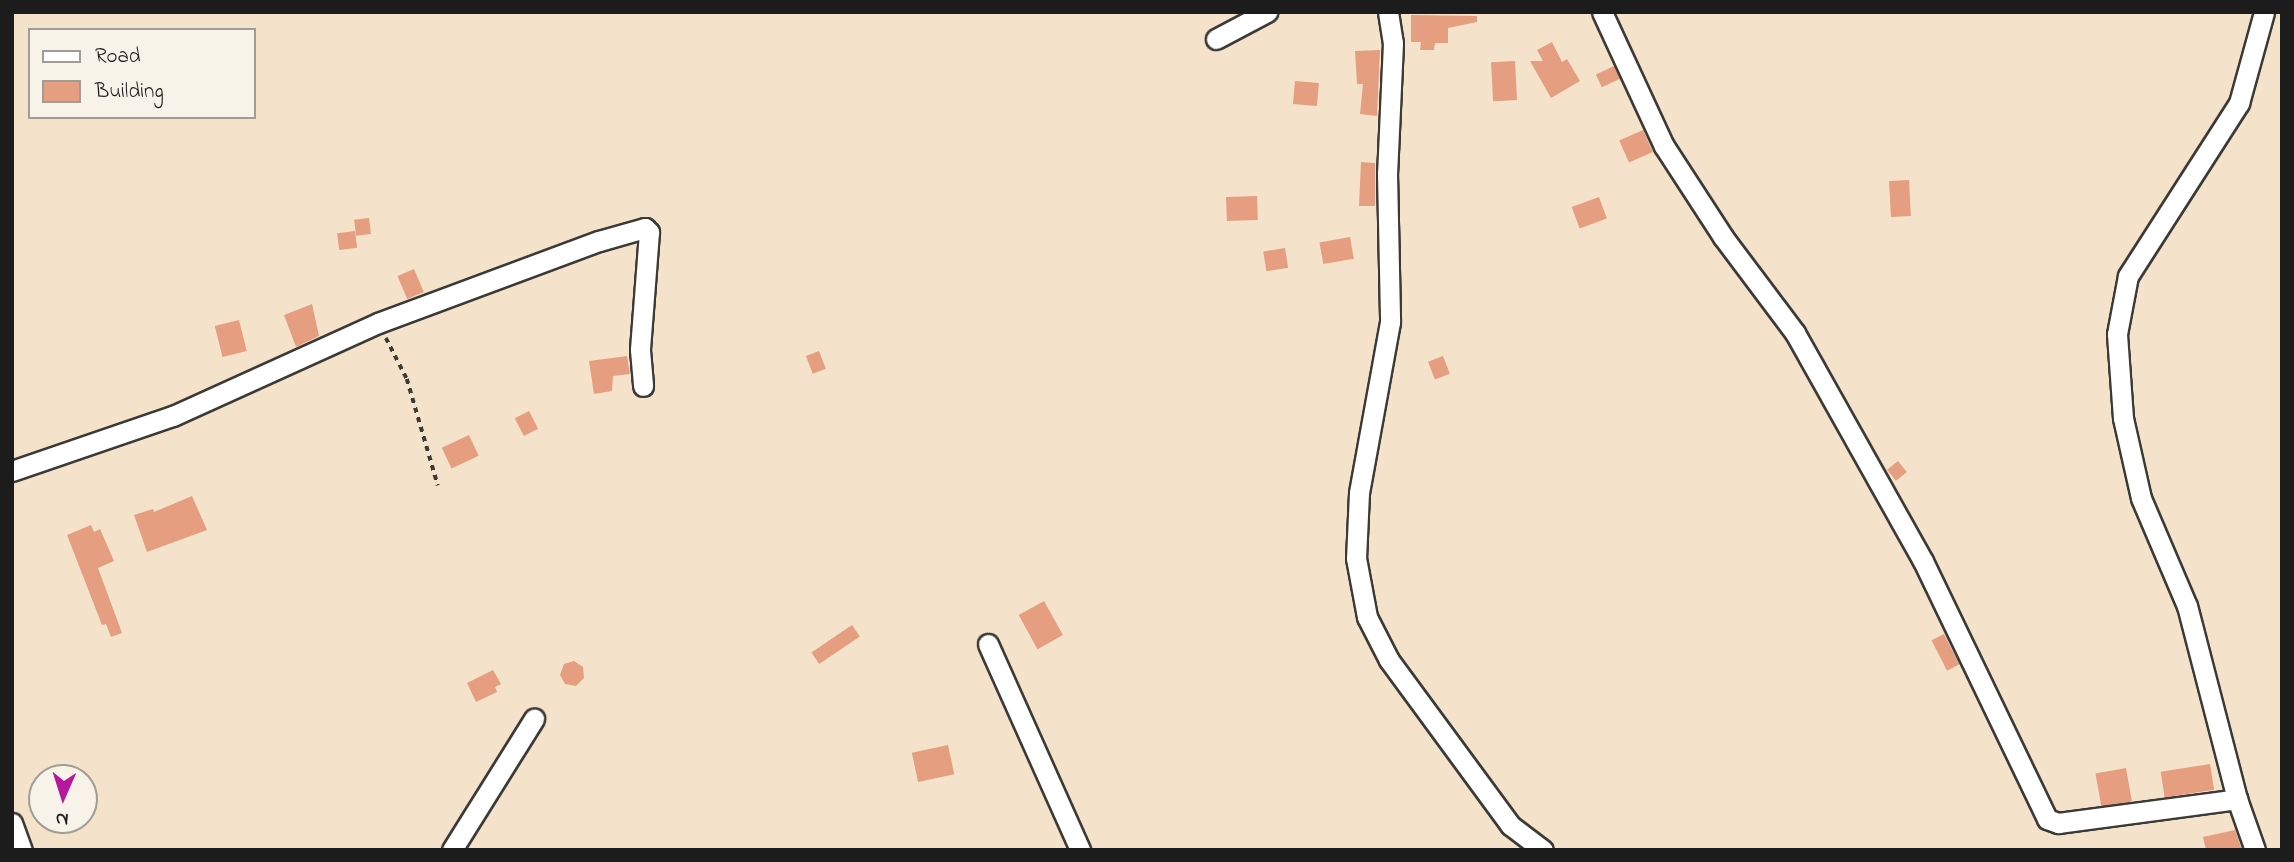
<!DOCTYPE html>
<style>
body{margin:0}
#map{position:relative;width:2294px;height:862px;overflow:hidden;background:#f4e3ca;font-family:"Indie Flower",sans-serif}
div>[style]{position:absolute}
.building>*{inset:0;background:#e59e80;transform-origin:0 0}
.path>*{height:3.5px;margin-top:-1.75px;transform-origin:0;background:repeating-linear-gradient(90deg,#3c3a36 0 5px,transparent 0 10px)}
.roads{filter:drop-shadow(2px 0 #3c3a36) drop-shadow(-2px 0 #3c3a36) drop-shadow(0 2px #3c3a36) drop-shadow(0 -2px #3c3a36)}
.minor>*{height:19px;margin:-9.5px;padding:0 9.5px;transform-origin:9.5px;border-radius:9.5px;background:#fff}
span{translate:-50% -50%;white-space:nowrap;text-align:center;line-height:1.15;-webkit-text-stroke:7px #f7f3e8;paint-order:stroke}
.frame{position:absolute;inset:0;border:14px solid #1c1c1c;pointer-events:none}
.legend{position:absolute;left:28px;top:28px;width:228px;height:91px;box-sizing:border-box;background:#f7f3e8;border:2px solid #9f9d96;margin:0;padding:9px 12px;list-style:none;font-size:21px;color:#1c1c1c}
.legend li{display:flex;align-items:center;gap:14px;height:35px}
.legend b{width:35px;border:2px solid #9f9d96}
.north{position:absolute;left:28px;top:764px;width:70px;height:70px;box-sizing:border-box;background:#f7f3e8;border:2px solid #9f9d96;border-radius:50%;rotate:183deg;font-size:19px;font-weight:700;line-height:28px;text-align:center;color:#1c1c1c}
.north::after{content:'';display:block;margin:auto;width:24px;height:32px;background:#b5179e;clip-path:polygon(50% 0,100% 100%,50% 72%,0 100%)}
</style>
<div id="map">
<div class="building">
<i style="clip-path:polygon(1411px 15px,1477px 16px,1477px 22px,1448px 28px,1448px 43px,1435px 43px,1434px 50px,1420px 50px,1421px 42px,1411px 42px)"></i>
<i style="clip-path:polygon(1552px 42px,1562px 62px,1567px 59px,1580px 81px,1551px 98px,1530px 61px,1543px 61px,1537px 50px)"></i>
<i style="clip-path:polygon(1380px 50px,1377px 116px,1360px 114px,1363px 84px,1357px 84px,1355px 51px)"></i>
<i style="left:1515px;top:61px;width:39px;height:24px;rotate:87deg"></i>
<i style="left:1614px;top:66px;width:14px;height:20px;rotate:65deg"></i>
<i style="left:1295px;top:81px;width:24px;height:23px;rotate:5deg"></i>
<i style="left:1643px;top:130px;width:24px;height:26px;rotate:66deg"></i>
<i style="clip-path:polygon(1361px 162px,1375px 163px,1375px 206px,1359px 206px)"></i>
<i style="left:1909px;top:180px;width:36px;height:20px;rotate:87deg"></i>
<i style="left:1257px;top:196px;width:24px;height:31px;rotate:88deg"></i>
<i style="left:1599px;top:197px;width:23px;height:29px;rotate:70deg"></i>
<i style="left:369px;top:218px;width:16px;height:15px;rotate:83deg"></i>
<i style="left:355px;top:231px;width:17px;height:18px;rotate:83deg"></i>
<i style="left:1350px;top:237px;width:22px;height:31px;rotate:80deg"></i>
<i style="left:1285px;top:248px;width:20px;height:22px;rotate:81deg"></i>
<i style="left:414px;top:269px;width:25px;height:18px;rotate:67deg"></i>
<i style="clip-path:polygon(312px 304px,319px 336px,296px 347px,284px 315px)"></i>
<i style="left:239px;top:320px;width:32px;height:25px;rotate:76deg"></i>
<i style="left:819px;top:351px;width:19px;height:14px;rotate:69deg"></i>
<i style="clip-path:polygon(627px 356px,630px 374px,613px 376px,612px 391px,594px 394px,589px 361px)"></i>
<i style="left:1443px;top:356px;width:19px;height:16px;rotate:69deg"></i>
<i style="left:529px;top:411px;width:20px;height:16px;rotate:63deg"></i>
<i style="left:469px;top:435px;width:23px;height:30px;rotate:65deg"></i>
<i style="left:1898px;top:461px;width:14px;height:14px;rotate:51deg"></i>
<i style="clip-path:polygon(192px 496px,207px 530px,147px 552px,134px 515px,153px 509px,154px 512px)"></i>
<i style="clip-path:polygon(91px 525px,94px 532px,100px 529px,114px 561px,98px 568px,122px 633px,111px 637px,106px 624px,102px 625px,67px 535px)"></i>
<i style="left:1044px;top:601px;width:39px;height:29px;rotate:61deg"></i>
<i style="left:852px;top:625px;width:14px;height:49px;rotate:56deg"></i>
<i style="left:1944px;top:634px;width:34px;height:14px;rotate:63deg"></i>
<i style="clip-path:polygon(574px 661px,583px 667px,584px 678px,576px 686px,565px 684px,560px 675px,564px 664px)"></i>
<i style="clip-path:polygon(493px 670px,501px 684px,495px 687px,497px 692px,476px 702px,467px 683px)"></i>
<i style="left:948px;top:745px;width:30px;height:37px;rotate:78deg"></i>
<i style="left:2210px;top:764px;width:26px;height:50px;rotate:81deg"></i>
<i style="left:2126px;top:768px;width:34px;height:31px;rotate:80deg"></i>
<i style="clip-path:polygon(2235px 830px,2242px 850px,2206px 850px,2203px 837px)"></i>
</div>
<div class="path">
<i style="left:386px;top:338px;width:46px;rotate:62.9deg"></i>
<i style="left:407px;top:379px;width:111px;rotate:73.8deg"></i>
</div>
<div class="roads">
<div class="minor">
<i style="left:1388px;top:12px;width:31px;rotate:81deg"></i>
<i style="left:1393px;top:43px;width:130px;rotate:92.6deg"></i>
<i style="left:1387px;top:173px;width:149px;rotate:88.8deg"></i>
<i style="left:1390px;top:322px;width:174px;rotate:100.3deg"></i>
<i style="left:1359px;top:493px;width:65px;rotate:92.6deg"></i>
<i style="left:1356px;top:558px;width:60px;rotate:79.4deg"></i>
<i style="left:1367px;top:617px;width:48px;rotate:62.9deg"></i>
<i style="left:1389px;top:660px;width:205px;rotate:53.7deg"></i>
<i style="left:1510px;top:825px;width:41px;rotate:37.1deg"></i>
<i style="left:1602px;top:12px;width:148px;rotate:65.2deg"></i>
<i style="left:1664px;top:146px;width:108px;rotate:57deg"></i>
<i style="left:1723px;top:237px;width:120px;rotate:53.1deg"></i>
<i style="left:1795px;top:333px;width:261px;rotate:60.7deg"></i>
<i style="left:1923px;top:561px;width:286px;rotate:64.3deg"></i>
<i style="left:2047px;top:819px;width:12px;rotate:20deg"></i>
<i style="left:2058px;top:823px;width:181px;rotate:-7.6deg"></i>
<i style="left:1216px;top:39px;width:58px;rotate:-27.9deg"></i>
<i style="left:12px;top:471px;width:170px;rotate:-18.9deg"></i>
<i style="left:173px;top:416px;width:225px;rotate:-24.4deg"></i>
<i style="left:378px;top:323px;width:236px;rotate:-20.4deg"></i>
<i style="left:599px;top:241px;width:48px;rotate:-15.8deg"></i>
<i style="left:645px;top:228px;width:6px;rotate:45deg"></i>
<i style="left:649px;top:232px;width:118px;rotate:94.4deg"></i>
<i style="left:640px;top:350px;width:36px;rotate:85deg"></i>
<i style="left:988px;top:644px;width:226px;rotate:65.9deg"></i>
<i style="left:12px;top:823px;width:29px;rotate:70deg"></i>
<i style="left:452px;top:850px;width:155px;rotate:-58deg"></i>
<i style="left:2255px;top:850px;width:54px;rotate:-109.4deg"></i>
<i style="left:2237px;top:799px;width:199px;rotate:-104.5deg"></i>
<i style="left:2187px;top:606px;width:117px;rotate:-113.1deg"></i>
<i style="left:2141px;top:498px;width:82px;rotate:-102.7deg"></i>
<i style="left:2123px;top:418px;width:84px;rotate:-94.1deg"></i>
<i style="left:2117px;top:334px;width:59px;rotate:-79.3deg"></i>
<i style="left:2128px;top:276px;width:206px;rotate:-57.3deg"></i>
<i style="left:2239px;top:103px;width:94px;rotate:-74.6deg"></i>
</div>
</div>
<div class="frame"></div>
<ul class="legend">
<li><b style="height:9px;background:#fff"></b>Road</li>
<li><b style="height:19px;background:#e59e80"></b>Building</li>
</ul>
<div class="north">N</div>
</div>
